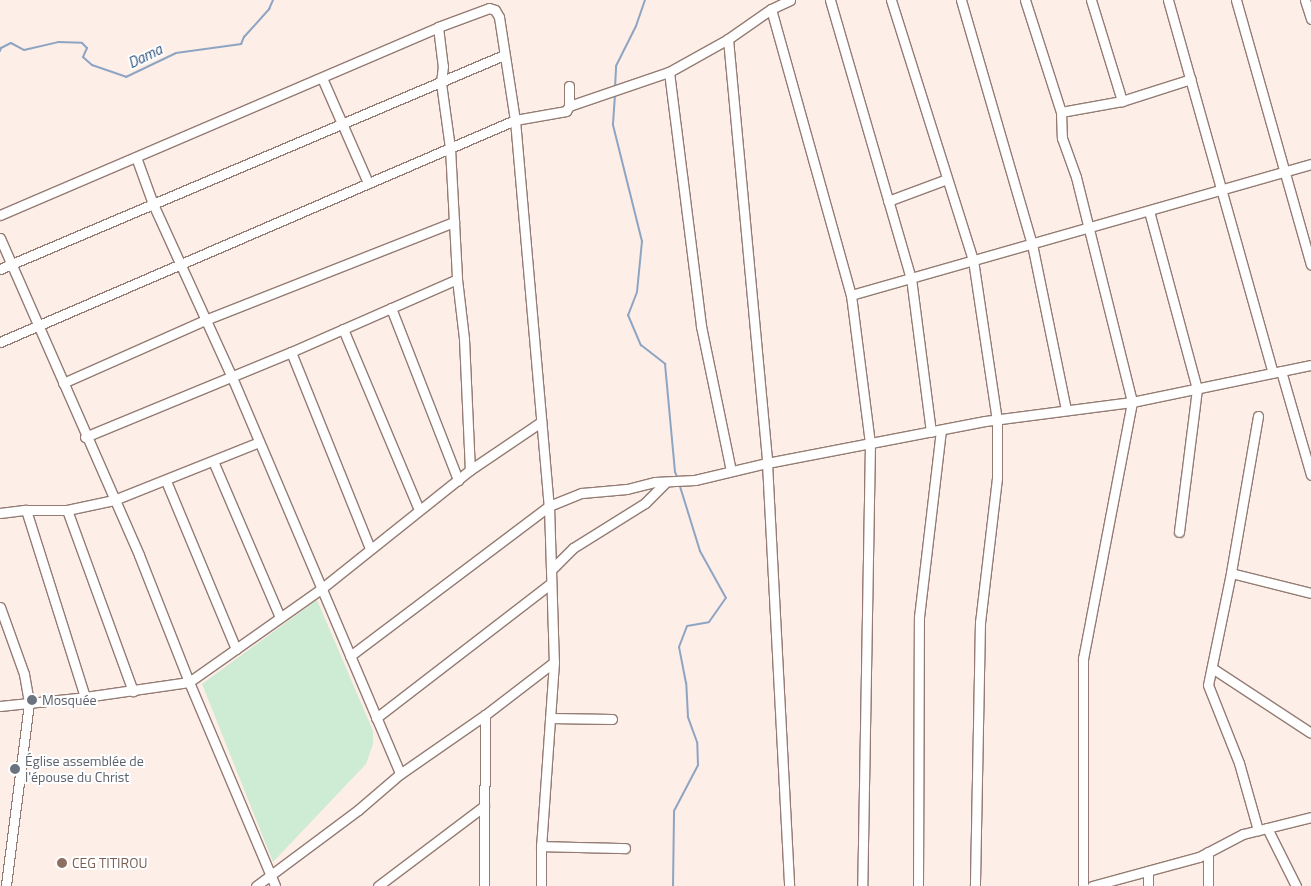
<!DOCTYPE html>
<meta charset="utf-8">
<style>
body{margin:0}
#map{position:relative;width:1311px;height:886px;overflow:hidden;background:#feeee8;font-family:"Titillium Web",sans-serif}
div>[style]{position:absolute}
.green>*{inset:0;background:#ceebd3}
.stream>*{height:2px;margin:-1px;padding:0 1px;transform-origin:1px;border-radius:1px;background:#8da5c3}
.roads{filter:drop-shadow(1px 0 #937c73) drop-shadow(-1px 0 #937c73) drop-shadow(0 1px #937c73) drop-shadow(0 -1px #937c73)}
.minor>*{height:9px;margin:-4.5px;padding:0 4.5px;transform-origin:4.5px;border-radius:4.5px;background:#fff}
.dots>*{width:14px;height:14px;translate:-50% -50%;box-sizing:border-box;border:2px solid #fff;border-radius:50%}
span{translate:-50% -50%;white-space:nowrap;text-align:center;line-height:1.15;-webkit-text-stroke:4px #fff;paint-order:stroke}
.worship-label{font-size:14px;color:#5b616d}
.left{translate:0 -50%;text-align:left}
.education-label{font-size:14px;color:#785e54}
.water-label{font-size:15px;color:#2d517b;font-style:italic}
</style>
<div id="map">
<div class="green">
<i style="clip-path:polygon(317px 600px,373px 731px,373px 744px,366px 764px,273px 862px,202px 684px)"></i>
</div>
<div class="stream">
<i style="left:0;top:51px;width:3px;rotate:-72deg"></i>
<i style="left:1px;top:48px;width:11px;rotate:-27deg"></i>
<i style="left:11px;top:43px;width:15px;rotate:28deg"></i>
<i style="left:24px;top:50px;width:35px;rotate:-13deg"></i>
<i style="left:58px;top:42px;width:24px;rotate:2deg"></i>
<i style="left:82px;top:43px;width:7px;rotate:45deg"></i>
<i style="left:87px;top:48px;width:10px;rotate:114deg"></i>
<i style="left:83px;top:57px;width:12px;rotate:42deg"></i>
<i style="left:92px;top:65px;width:36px;rotate:19deg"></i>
<i style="left:126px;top:77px;width:55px;rotate:-25.6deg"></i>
<i style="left:176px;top:53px;width:66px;rotate:-7.9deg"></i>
<i style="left:241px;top:44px;width:8px;rotate:-67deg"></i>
<i style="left:244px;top:37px;width:38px;rotate:-48deg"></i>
<i style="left:269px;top:9px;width:10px;rotate:-66deg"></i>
<i style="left:615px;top:88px;width:22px;rotate:-87deg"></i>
<i style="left:616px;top:66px;width:45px;rotate:-63.4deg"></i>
<i style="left:636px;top:26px;width:28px;rotate:-71deg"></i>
<i style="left:615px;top:95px;width:30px;rotate:94deg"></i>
<i style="left:613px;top:125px;width:120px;rotate:76deg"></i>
<i style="left:642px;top:241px;width:51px;rotate:95.6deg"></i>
<i style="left:637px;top:292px;width:25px;rotate:111deg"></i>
<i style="left:628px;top:315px;width:33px;rotate:67deg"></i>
<i style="left:641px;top:345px;width:31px;rotate:38deg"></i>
<i style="left:665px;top:364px;width:108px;rotate:84.7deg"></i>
<i style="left:675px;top:472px;width:8px;rotate:67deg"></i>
<i style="left:673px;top:886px;width:75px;rotate:-89.2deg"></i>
<i style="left:674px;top:811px;width:52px;rotate:-62.4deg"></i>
<i style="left:698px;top:765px;width:23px;rotate:-92deg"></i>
<i style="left:697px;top:742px;width:27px;rotate:-110deg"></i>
<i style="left:688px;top:717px;width:34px;rotate:-93deg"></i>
<i style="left:686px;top:683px;width:37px;rotate:-101deg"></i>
<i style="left:679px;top:647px;width:22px;rotate:-69deg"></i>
<i style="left:687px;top:626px;width:22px;rotate:-10deg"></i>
<i style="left:709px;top:622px;width:29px;rotate:-55deg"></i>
<i style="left:726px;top:598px;width:54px;rotate:-119deg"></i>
<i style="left:700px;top:551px;width:71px;rotate:-107.2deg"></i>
</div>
<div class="roads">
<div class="minor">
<i style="left:830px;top:0;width:290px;rotate:73.8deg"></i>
<i style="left:911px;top:278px;width:155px;rotate:82.6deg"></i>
<i style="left:891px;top:0;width:273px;rotate:72.5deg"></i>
<i style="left:973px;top:260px;width:162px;rotate:81.5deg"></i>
<i style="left:997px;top:420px;width:58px;rotate:90deg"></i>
<i style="left:997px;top:478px;width:145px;rotate:96.7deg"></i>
<i style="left:980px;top:622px;width:264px;rotate:91.1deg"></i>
<i style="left:961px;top:0;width:254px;rotate:73.8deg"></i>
<i style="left:1032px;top:244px;width:169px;rotate:78.4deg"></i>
<i style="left:1025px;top:0;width:118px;rotate:72.2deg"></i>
<i style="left:1061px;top:112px;width:26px;rotate:88deg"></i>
<i style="left:1062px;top:138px;width:41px;rotate:70.3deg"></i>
<i style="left:1076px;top:177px;width:232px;rotate:76deg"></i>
<i style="left:1132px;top:402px;width:261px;rotate:100.8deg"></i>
<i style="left:1083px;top:658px;width:228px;rotate:90deg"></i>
<i style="left:1091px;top:0;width:106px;rotate:72.9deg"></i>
<i style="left:1168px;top:0;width:387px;rotate:74.3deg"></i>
<i style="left:1236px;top:0;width:275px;rotate:74.2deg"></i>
<i style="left:1305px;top:0;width:20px;rotate:72deg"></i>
<i style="left:771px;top:9px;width:297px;rotate:74.4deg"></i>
<i style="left:851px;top:295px;width:149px;rotate:82.7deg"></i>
<i style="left:870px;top:443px;width:443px;rotate:91deg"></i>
<i style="left:438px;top:27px;width:39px;rotate:83deg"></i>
<i style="left:443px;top:66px;width:17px;rotate:97deg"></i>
<i style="left:441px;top:83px;width:66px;rotate:82.1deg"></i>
<i style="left:450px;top:148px;width:131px;rotate:86.9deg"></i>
<i style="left:457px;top:279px;width:60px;rotate:83.3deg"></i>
<i style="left:464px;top:339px;width:131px;rotate:87.4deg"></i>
<i style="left:728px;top:39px;width:426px;rotate:84.7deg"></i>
<i style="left:767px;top:463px;width:424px;rotate:87deg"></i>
<i style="left:669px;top:72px;width:256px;rotate:82.8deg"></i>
<i style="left:701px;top:326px;width:148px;rotate:78.3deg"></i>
<i style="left:322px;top:78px;width:115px;rotate:66.3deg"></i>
<i style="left:569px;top:106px;width:106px;rotate:-18.8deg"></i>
<i style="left:669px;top:72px;width:68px;rotate:-29.2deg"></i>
<i style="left:728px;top:39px;width:52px;rotate:-34.9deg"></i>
<i style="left:771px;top:9px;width:21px;rotate:-25deg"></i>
<i style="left:1061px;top:112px;width:62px;rotate:-10.2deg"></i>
<i style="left:1122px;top:101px;width:72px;rotate:-17.7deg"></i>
<i style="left:136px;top:157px;width:50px;rotate:70.1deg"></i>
<i style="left:153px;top:204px;width:188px;rotate:65.5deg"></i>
<i style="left:231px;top:375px;width:433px;rotate:67deg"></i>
<i style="left:888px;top:201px;width:63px;rotate:-20.4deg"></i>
<i style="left:1149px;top:211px;width:184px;rotate:74.9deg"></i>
<i style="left:1197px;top:389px;width:144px;rotate:97.2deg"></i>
<i style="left:0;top:215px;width:477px;rotate:-23.2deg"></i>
<i style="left:438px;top:27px;width:54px;rotate:-20.4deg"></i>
<i style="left:489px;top:8px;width:6px;rotate:18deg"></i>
<i style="left:495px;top:10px;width:8px;rotate:60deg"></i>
<i style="left:499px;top:17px;width:104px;rotate:81.2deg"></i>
<i style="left:515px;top:120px;width:387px;rotate:85deg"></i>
<i style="left:549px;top:506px;width:156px;rotate:88.2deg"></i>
<i style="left:554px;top:662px;width:184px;rotate:94deg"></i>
<i style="left:541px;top:846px;width:40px;rotate:90deg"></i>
<i style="left:0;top:238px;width:346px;rotate:66.3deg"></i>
<i style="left:139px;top:555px;width:136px;rotate:68.5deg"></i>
<i style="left:189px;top:682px;width:221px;rotate:67.1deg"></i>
<i style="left:0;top:269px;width:548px;rotate:-23.01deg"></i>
<i style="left:851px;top:295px;width:478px;rotate:-15.9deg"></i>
<i style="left:391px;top:308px;width:185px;rotate:68.7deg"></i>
<i style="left:343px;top:329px;width:196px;rotate:67.2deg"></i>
<i style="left:0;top:342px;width:561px;rotate:-23.32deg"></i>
<i style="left:515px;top:120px;width:52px;rotate:-10deg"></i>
<i style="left:566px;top:111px;width:6px;rotate:-59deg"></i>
<i style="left:569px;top:106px;width:20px;rotate:-90deg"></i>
<i style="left:291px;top:352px;width:212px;rotate:68.1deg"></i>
<i style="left:1281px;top:371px;width:108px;rotate:73.9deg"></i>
<i style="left:63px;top:383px;width:155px;rotate:-23.9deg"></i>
<i style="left:205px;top:320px;width:268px;rotate:-21.5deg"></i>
<i style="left:1258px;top:416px;width:159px;rotate:99.8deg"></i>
<i style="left:1231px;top:573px;width:114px;rotate:101.6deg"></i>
<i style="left:1208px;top:685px;width:84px;rotate:68.3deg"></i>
<i style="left:1239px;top:763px;width:70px;rotate:74.2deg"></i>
<i style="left:85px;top:437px;width:223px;rotate:-22.4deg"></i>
<i style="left:291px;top:352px;width:181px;rotate:-23.7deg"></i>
<i style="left:213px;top:461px;width:170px;rotate:66.8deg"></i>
<i style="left:166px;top:481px;width:182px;rotate:67.4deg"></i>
<i style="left:26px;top:510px;width:196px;rotate:72.5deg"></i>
<i style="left:67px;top:510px;width:193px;rotate:70deg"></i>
<i style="left:0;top:513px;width:26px;rotate:-7deg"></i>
<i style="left:26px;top:510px;width:41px"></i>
<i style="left:67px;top:510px;width:48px;rotate:-12deg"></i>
<i style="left:114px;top:500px;width:156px;rotate:-21.8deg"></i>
<i style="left:551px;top:570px;width:31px;rotate:-45deg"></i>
<i style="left:573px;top:548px;width:85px;rotate:-32deg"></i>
<i style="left:645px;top:503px;width:30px;rotate:-45deg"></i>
<i style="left:1231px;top:573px;width:82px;rotate:14deg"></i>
<i style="left:0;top:607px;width:71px;rotate:70.3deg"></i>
<i style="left:24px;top:674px;width:29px;rotate:80deg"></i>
<i style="left:29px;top:703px;width:184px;rotate:97.2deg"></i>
<i style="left:350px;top:656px;width:249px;rotate:-37deg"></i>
<i style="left:549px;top:506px;width:35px;rotate:-22deg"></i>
<i style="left:582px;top:493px;width:45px;rotate:-5.1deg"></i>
<i style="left:627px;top:489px;width:29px;rotate:-14deg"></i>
<i style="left:655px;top:482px;width:40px;rotate:-2.9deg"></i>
<i style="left:695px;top:480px;width:74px;rotate:-13.3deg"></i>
<i style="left:767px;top:463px;width:222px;rotate:-10.9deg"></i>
<i style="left:985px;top:421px;width:148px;rotate:-7.4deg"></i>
<i style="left:1132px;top:402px;width:183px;rotate:-11.7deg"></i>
<i style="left:1212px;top:668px;width:118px;rotate:33.3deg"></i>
<i style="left:0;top:706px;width:85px;rotate:-6deg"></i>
<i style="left:85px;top:697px;width:105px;rotate:-8.2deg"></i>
<i style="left:189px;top:682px;width:161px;rotate:-35.2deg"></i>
<i style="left:321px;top:589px;width:191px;rotate:-38.6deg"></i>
<i style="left:470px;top:470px;width:86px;rotate:-34.1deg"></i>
<i style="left:376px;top:718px;width:221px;rotate:-37.6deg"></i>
<i style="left:550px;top:718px;width:62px;rotate:0.9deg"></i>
<i style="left:1267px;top:828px;width:65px;rotate:63.4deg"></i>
<i style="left:541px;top:846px;width:84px;rotate:1.4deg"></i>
<i style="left:256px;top:886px;width:127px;rotate:-36.7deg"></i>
<i style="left:358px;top:810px;width:55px;rotate:-40.6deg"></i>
<i style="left:400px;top:774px;width:103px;rotate:-34.8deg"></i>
<i style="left:485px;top:715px;width:87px;rotate:-37.5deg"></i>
<i style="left:378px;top:886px;width:133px;rotate:-37deg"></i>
<i style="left:484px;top:886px;width:171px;rotate:-89.7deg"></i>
<i style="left:918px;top:886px;width:269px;rotate:-89.8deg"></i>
<i style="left:919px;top:617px;width:188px;rotate:-83.3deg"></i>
<i style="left:1092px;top:886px;width:111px;rotate:-15.2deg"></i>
<i style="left:1199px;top:857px;width:50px;rotate:-27.6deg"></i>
<i style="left:1243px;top:834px;width:70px;rotate:-14deg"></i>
<i style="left:1148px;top:886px;width:15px;rotate:-90deg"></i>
<i style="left:1208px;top:886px;width:34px;rotate:-90deg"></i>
</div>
</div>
<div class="dots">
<i style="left:32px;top:700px;background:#6b7280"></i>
<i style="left:15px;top:769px;background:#6b7280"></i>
<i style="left:62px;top:863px;background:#8d6e63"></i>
</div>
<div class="worship-label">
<span class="left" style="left:42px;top:700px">Mosquée</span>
<span class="left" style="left:25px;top:769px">Église assemblée de<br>l'épouse du Christ</span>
</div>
<div class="education-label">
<span class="left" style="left:72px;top:863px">CEG TITIROU</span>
</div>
<div class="water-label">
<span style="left:145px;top:56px;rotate:-26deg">Dama</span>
</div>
</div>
